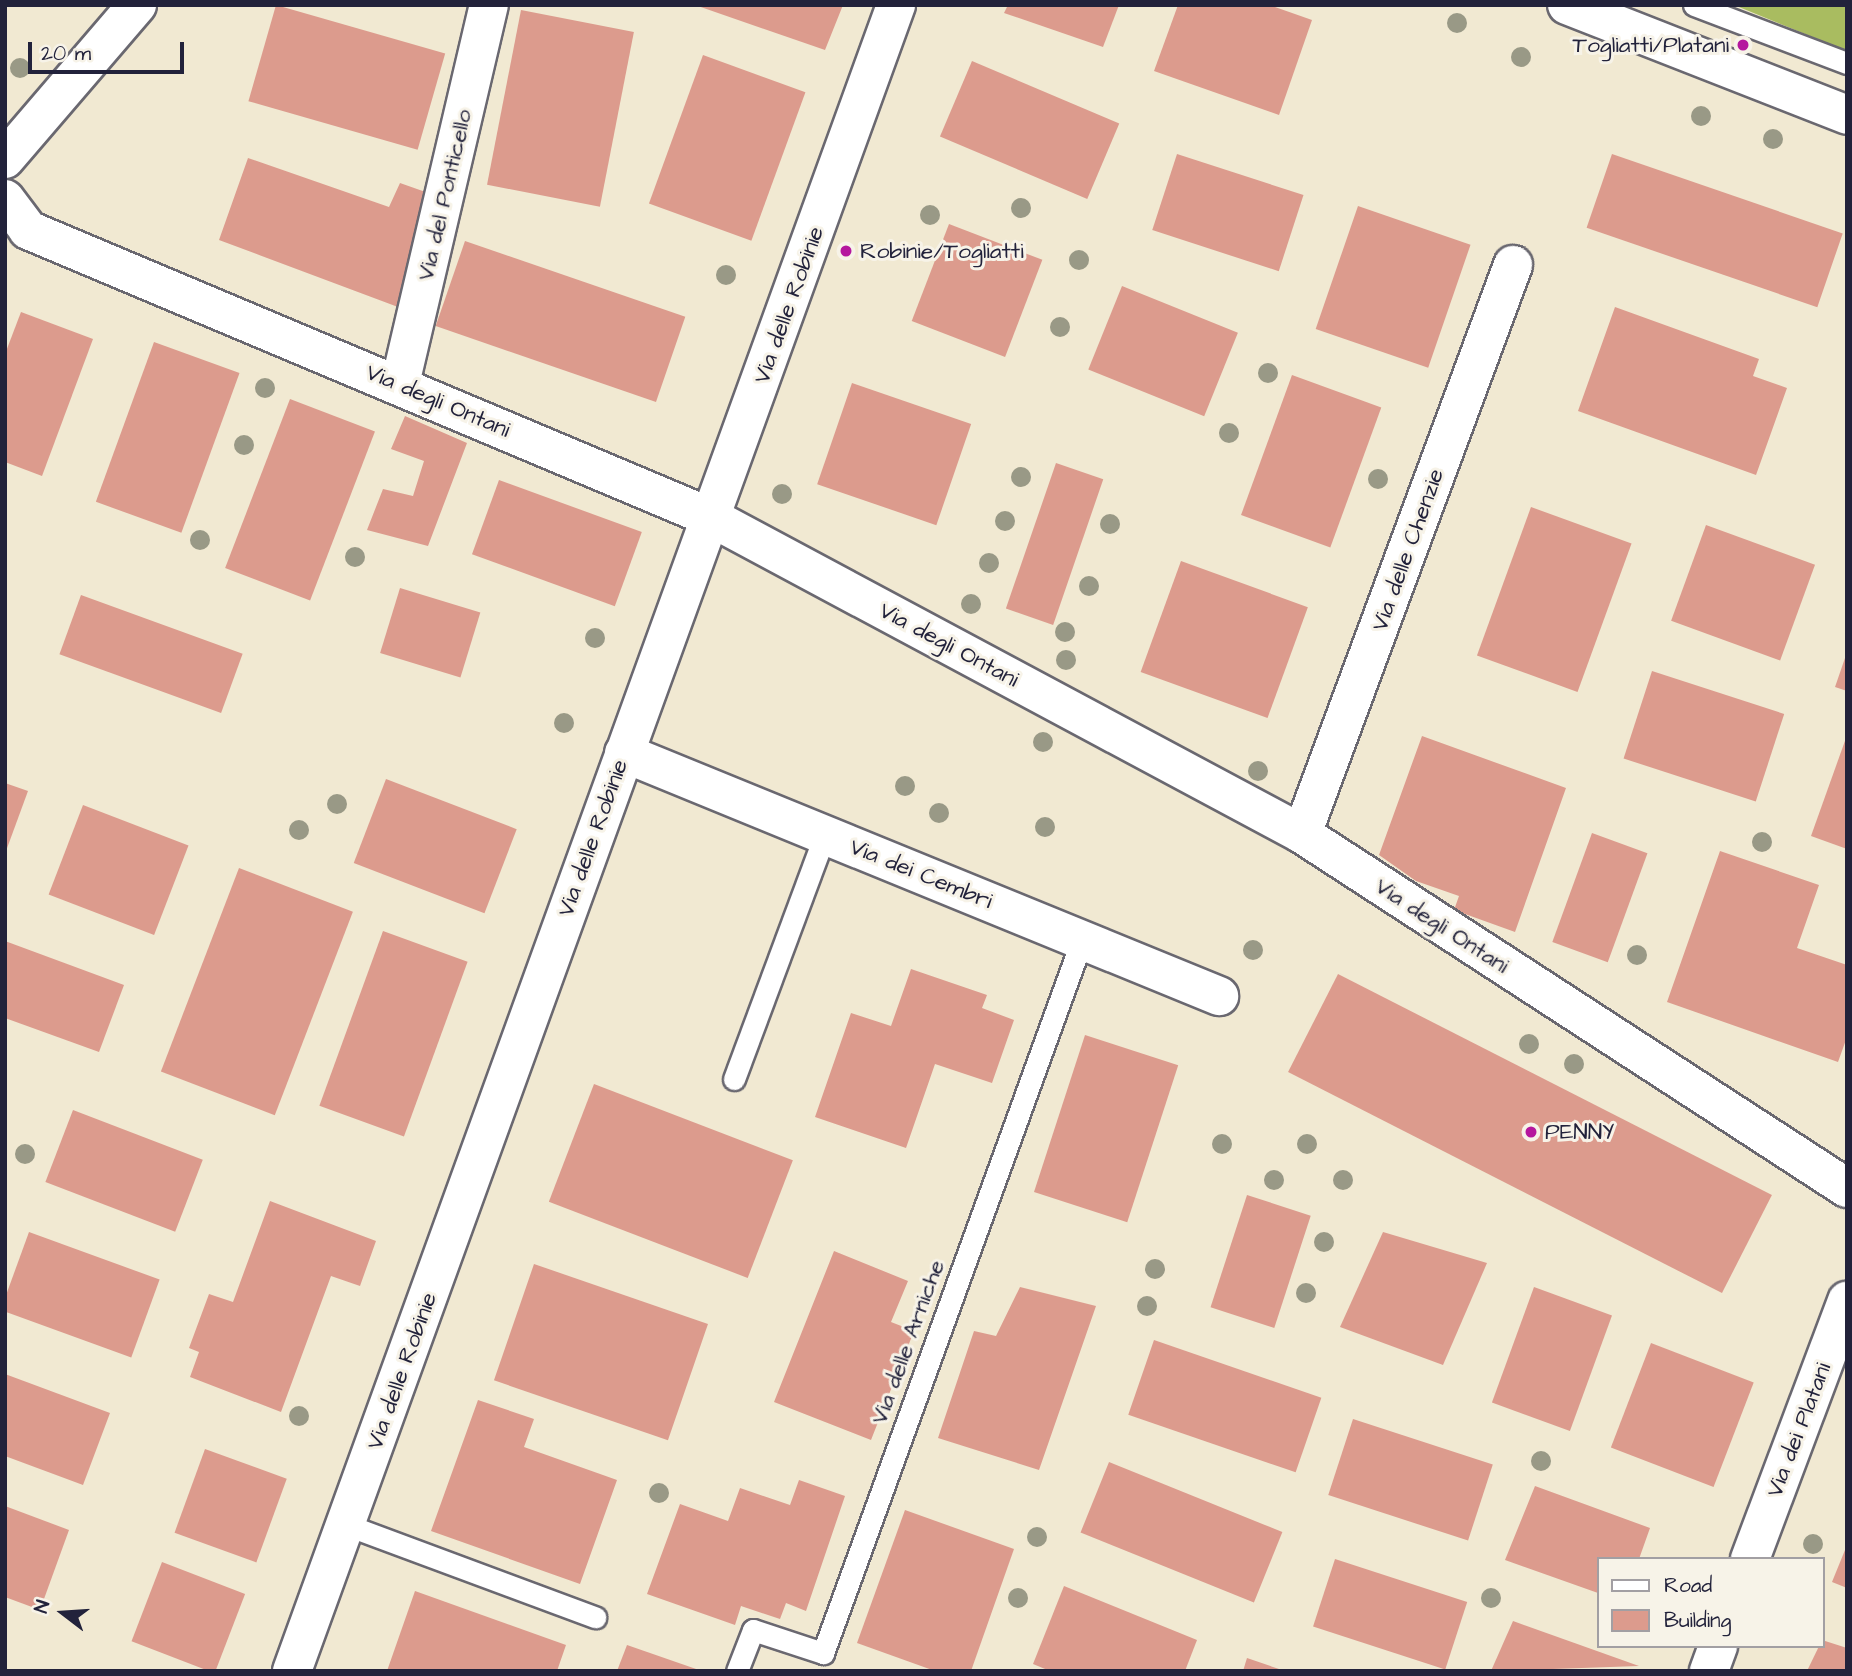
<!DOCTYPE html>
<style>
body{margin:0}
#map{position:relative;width:1852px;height:1676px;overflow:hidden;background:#f1e9d2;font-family:"Architects Daughter",sans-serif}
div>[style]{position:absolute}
.green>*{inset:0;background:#a9bc60}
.building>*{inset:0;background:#dc9b8d;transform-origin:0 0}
.roads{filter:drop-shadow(2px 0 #6a6870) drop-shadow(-2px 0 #6a6870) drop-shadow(0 2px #6a6870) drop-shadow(0 -2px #6a6870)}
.lane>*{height:21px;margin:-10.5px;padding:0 10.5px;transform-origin:10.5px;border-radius:10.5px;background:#fff}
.street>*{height:38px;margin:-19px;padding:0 19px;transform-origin:19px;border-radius:19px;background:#fff}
.secondary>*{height:38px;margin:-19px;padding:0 19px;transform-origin:19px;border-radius:19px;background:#fff}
.primary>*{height:38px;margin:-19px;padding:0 19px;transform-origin:19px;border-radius:19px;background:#fff}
.trees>*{width:20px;height:20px;margin:-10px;border-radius:50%;background:#999986}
.dots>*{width:19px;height:19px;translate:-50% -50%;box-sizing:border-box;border:4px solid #f7f3e8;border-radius:50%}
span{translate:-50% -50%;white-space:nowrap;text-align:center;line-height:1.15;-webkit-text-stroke:6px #f7f3e8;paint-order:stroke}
.poi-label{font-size:23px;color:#22223b}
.right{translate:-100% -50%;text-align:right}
.left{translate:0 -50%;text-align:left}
.street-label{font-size:23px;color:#22223b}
.frame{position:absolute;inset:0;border:7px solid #22223b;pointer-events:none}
.legend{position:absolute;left:1597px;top:1557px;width:228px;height:91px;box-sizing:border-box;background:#f7f3e8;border:2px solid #a29fa3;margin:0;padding:9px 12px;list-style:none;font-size:21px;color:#22223b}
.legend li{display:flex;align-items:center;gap:14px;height:35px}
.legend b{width:35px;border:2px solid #a29fa3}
.north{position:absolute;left:28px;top:1578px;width:70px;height:70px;-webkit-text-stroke:5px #f7f3e8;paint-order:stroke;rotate:287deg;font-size:19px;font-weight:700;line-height:28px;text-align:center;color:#22223b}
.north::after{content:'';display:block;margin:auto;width:24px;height:32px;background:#22223b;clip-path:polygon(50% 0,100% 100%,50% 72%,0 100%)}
.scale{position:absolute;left:28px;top:42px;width:156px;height:32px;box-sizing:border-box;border:4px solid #22223b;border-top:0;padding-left:9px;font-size:21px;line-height:24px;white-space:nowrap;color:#22223b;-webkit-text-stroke:5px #f7f3e8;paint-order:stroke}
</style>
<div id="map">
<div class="green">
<i style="clip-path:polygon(1734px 5px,1847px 5px,1847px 51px)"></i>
</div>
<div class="building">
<i style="left:276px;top:5px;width:176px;height:100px;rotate:16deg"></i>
<i style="clip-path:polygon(695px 5px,843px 5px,825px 50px)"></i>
<i style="clip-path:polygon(1008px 5px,1119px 5px,1103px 47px,1004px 13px)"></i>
<i style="clip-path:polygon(1178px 5px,1269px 5px,1312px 20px,1279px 115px,1154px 71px)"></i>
<i style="left:521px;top:10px;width:115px;height:178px;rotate:11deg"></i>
<i style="left:703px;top:55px;width:109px;height:158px;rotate:20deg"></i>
<i style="left:972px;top:61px;width:160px;height:82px;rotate:23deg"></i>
<i style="left:1177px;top:154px;width:133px;height:80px;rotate:18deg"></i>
<i style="left:1612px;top:154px;width:244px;height:78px;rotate:19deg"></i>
<i style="clip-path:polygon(248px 158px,389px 207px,400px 183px,434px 195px,406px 310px,219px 240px)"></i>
<i style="left:1358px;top:206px;width:119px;height:130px;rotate:19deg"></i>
<i style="left:949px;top:224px;width:100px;height:104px;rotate:21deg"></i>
<i style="left:465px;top:241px;width:233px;height:90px;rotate:19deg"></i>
<i style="left:1122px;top:286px;width:125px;height:90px;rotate:22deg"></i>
<i style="clip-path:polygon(1615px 307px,1759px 359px,1753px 376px,1787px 388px,1756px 475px,1578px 411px)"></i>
<i style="clip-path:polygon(21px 312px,93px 339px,42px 476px,5px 462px,5px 354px)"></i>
<i style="left:154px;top:342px;width:91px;height:170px;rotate:20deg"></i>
<i style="left:1292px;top:375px;width:95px;height:149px;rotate:20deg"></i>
<i style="left:852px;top:383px;width:126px;height:107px;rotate:19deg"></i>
<i style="left:290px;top:399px;width:91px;height:181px;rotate:21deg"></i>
<i style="clip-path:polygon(405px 416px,467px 443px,428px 546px,367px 530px,383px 489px,413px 496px,424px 461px,391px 449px)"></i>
<i style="left:1056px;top:463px;width:50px;height:154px;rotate:19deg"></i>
<i style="left:499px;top:480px;width:152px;height:79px;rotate:20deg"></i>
<i style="left:1531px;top:507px;width:107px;height:158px;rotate:20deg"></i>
<i style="left:1706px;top:525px;width:116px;height:102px;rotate:20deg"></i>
<i style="left:1181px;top:561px;width:135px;height:118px;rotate:20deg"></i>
<i style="left:400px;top:588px;width:84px;height:68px;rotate:17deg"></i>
<i style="left:81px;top:595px;width:172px;height:63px;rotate:20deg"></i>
<i style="clip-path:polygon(1846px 655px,1847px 655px,1847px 691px,1835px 687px)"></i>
<i style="left:1652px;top:671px;width:139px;height:92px;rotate:18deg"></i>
<i style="clip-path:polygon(1422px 736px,1566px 788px,1515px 932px,1454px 910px,1459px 896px,1416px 881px,1379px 855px)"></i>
<i style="clip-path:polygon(1846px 738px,1847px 738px,1847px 849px,1811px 836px)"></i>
<i style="left:386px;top:779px;width:140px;height:90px;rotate:21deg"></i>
<i style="clip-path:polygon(5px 783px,28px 791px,6px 851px,5px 851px)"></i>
<i style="left:83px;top:805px;width:113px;height:96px;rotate:21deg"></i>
<i style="left:1592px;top:833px;width:59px;height:116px;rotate:20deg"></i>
<i style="clip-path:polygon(1720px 851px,1819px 885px,1797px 948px,1847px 965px,1847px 1037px,1838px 1062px,1667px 1002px)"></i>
<i style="left:239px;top:868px;width:122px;height:218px;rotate:21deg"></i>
<i style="left:383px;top:931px;width:90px;height:186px;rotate:20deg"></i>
<i style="clip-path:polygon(5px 941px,124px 985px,99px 1052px,5px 1018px)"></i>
<i style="clip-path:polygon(911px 969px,987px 995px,982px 1008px,1014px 1020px,992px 1083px,935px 1064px,906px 1148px,815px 1117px,851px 1013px,891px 1026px)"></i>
<i style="left:1338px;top:974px;width:487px;height:110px;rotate:27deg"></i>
<i style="left:1085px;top:1035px;width:98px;height:165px;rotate:18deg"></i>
<i style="left:594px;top:1084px;width:213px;height:126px;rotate:21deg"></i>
<i style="left:73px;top:1110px;width:139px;height:77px;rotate:21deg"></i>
<i style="left:1247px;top:1195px;width:67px;height:118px;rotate:18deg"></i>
<i style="clip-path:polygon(270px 1201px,376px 1241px,360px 1286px,331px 1276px,281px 1412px,190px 1377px,199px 1352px,189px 1348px,209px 1294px,233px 1302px)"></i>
<i style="left:29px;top:1232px;width:139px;height:83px;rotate:20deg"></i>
<i style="clip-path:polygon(1383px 1232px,1487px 1263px,1443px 1365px,1340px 1327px)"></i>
<i style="clip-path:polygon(834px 1251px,908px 1281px,891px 1322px,914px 1331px,871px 1440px,774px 1402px)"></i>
<i style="left:534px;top:1264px;width:184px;height:123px;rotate:19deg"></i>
<i style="clip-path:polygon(1020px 1287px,1096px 1306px,1039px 1470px,938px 1438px,974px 1331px,996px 1336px)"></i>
<i style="left:1534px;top:1287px;width:83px;height:123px;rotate:20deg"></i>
<i style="left:1154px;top:1340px;width:177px;height:79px;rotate:19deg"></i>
<i style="left:1651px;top:1343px;width:110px;height:112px;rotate:21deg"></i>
<i style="clip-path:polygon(5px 1374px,110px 1413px,83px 1485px,5px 1456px)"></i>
<i style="clip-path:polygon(478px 1400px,534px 1419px,524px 1447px,617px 1480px,580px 1584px,431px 1531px)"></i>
<i style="left:1353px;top:1419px;width:147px;height:80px;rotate:18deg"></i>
<i style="left:205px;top:1449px;width:87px;height:89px;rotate:20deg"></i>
<i style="left:1109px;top:1462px;width:187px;height:76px;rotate:22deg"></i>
<i style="clip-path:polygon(799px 1480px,845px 1496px,806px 1611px,786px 1603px,780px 1619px,741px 1606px,735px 1625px,647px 1594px,680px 1504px,728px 1521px,740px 1488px,790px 1505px)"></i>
<i style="clip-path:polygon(1535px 1486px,1650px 1528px,1639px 1559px,1598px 1559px,1598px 1593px,1505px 1560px)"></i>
<i style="clip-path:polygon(5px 1506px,69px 1530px,40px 1610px,5px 1597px)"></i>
<i style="clip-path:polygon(905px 1510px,1014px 1549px,971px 1671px,935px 1671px,857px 1643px)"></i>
<i style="clip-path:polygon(1847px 1545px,1847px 1588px,1832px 1582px)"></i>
<i style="left:1335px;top:1559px;width:139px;height:71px;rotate:18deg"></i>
<i style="left:162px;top:1562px;width:89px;height:85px;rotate:21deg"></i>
<i style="clip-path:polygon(1064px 1586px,1197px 1640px,1185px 1671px,1050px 1671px,1033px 1664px)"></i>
<i style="clip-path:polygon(415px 1591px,566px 1645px,557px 1671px,387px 1671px)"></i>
<i style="clip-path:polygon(1513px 1621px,1639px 1666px,1491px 1671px)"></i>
<i style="clip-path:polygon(1822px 1640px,1847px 1648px,1847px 1671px,1807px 1671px)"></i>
<i style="clip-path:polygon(627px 1645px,699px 1670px,699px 1671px,617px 1671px)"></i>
<i style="clip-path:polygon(1247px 1658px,1282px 1670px,1282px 1671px,1243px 1671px)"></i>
</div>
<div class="roads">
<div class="lane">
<i style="left:1694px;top:5px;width:164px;rotate:20.8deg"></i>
<i style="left:734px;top:1079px;width:261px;rotate:-69.6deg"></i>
<i style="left:347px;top:1525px;width:265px;rotate:20.4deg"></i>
<i style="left:737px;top:1671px;width:44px;rotate:-68.7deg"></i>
<i style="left:753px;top:1630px;width:74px;rotate:18.2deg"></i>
<i style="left:823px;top:1653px;width:759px;rotate:-70.04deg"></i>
</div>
<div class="street">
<i style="left:5px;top:199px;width:39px;rotate:53deg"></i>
<i style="left:28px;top:230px;width:742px;rotate:22.83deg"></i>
<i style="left:712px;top:518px;width:669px;rotate:28.17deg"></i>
<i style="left:1302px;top:834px;width:650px;rotate:33.01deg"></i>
<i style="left:400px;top:384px;width:389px;rotate:-76.8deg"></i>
<i style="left:624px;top:753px;width:643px;rotate:22.22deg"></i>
<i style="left:1302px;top:834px;width:607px;rotate:-69.65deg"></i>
<i style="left:292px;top:1671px;width:1772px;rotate:-70.07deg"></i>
</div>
<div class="secondary">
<i style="left:5px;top:159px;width:203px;rotate:-49.4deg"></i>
<i style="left:1750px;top:1559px;width:276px;rotate:-69.4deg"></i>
<i style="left:1709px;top:1671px;width:27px;rotate:-70deg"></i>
</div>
<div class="primary">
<i style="left:1567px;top:5px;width:301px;rotate:21.4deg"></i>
</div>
</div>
<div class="trees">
<i style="left:1457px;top:23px"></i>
<i style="left:1521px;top:57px"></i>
<i style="left:20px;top:68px"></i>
<i style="left:1701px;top:116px"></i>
<i style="left:1773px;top:139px"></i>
<i style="left:1021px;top:208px"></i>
<i style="left:930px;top:215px"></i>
<i style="left:1079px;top:260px"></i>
<i style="left:726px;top:275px"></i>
<i style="left:1060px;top:327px"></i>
<i style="left:1268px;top:373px"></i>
<i style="left:265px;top:388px"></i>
<i style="left:1229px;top:433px"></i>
<i style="left:244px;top:445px"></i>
<i style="left:1021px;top:477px"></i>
<i style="left:1378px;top:479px"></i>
<i style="left:782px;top:494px"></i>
<i style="left:1005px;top:521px"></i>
<i style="left:1110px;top:524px"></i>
<i style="left:200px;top:540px"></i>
<i style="left:355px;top:557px"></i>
<i style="left:989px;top:563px"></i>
<i style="left:1089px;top:586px"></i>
<i style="left:971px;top:604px"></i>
<i style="left:1065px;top:632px"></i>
<i style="left:595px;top:638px"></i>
<i style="left:1066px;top:660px"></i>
<i style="left:564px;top:723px"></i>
<i style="left:1043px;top:742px"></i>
<i style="left:1258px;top:771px"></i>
<i style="left:905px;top:786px"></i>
<i style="left:337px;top:804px"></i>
<i style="left:939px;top:813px"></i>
<i style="left:1045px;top:827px"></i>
<i style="left:299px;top:830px"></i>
<i style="left:1762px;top:842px"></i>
<i style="left:1253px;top:950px"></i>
<i style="left:1637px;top:955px"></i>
<i style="left:1529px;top:1044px"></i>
<i style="left:1574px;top:1064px"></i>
<i style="left:1222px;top:1144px"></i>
<i style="left:1307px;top:1144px"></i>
<i style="left:25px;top:1154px"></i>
<i style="left:1274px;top:1180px"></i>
<i style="left:1343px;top:1180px"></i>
<i style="left:1324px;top:1242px"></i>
<i style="left:1155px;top:1269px"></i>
<i style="left:1306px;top:1293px"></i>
<i style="left:1147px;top:1306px"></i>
<i style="left:299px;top:1416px"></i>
<i style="left:1541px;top:1461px"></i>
<i style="left:659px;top:1493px"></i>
<i style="left:1037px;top:1537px"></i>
<i style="left:1813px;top:1544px"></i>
<i style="left:1018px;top:1598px"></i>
<i style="left:1491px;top:1598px"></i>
</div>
<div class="dots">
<i style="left:1743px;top:45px;background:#b5179e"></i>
<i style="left:846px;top:251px;background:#b5179e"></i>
<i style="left:1531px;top:1132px;background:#b5179e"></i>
</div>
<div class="poi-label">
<span class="right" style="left:1729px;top:45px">Togliatti/Platani</span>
<span class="left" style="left:860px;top:251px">Robinie/Togliatti</span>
<span class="left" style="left:1545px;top:1132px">PENNY</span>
</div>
<div class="street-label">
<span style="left:445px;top:195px;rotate:-77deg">Via del Ponticello</span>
<span style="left:789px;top:305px;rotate:-70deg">Via delle Robinie</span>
<span style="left:438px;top:401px;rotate:23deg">Via degli Ontani</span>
<span style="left:1408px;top:550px;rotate:-70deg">Via delle Chenzie</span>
<span style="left:949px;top:645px;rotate:28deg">Via degli Ontani</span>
<span style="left:593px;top:838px;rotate:-70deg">Via delle Robinie</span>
<span style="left:921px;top:874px;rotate:22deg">Via dei Cembri</span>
<span style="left:1442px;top:926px;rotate:33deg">Via degli Ontani</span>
<span style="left:908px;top:1342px;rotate:-70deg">Via delle Arniche</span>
<span style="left:402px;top:1371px;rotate:-70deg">Via delle Robinie</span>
<span style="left:1799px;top:1430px;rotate:-69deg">Via dei Platani</span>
</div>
<div class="frame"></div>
<ul class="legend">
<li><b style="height:9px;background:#fff"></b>Road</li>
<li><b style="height:19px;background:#dc9b8d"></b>Building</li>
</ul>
<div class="north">N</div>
<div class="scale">20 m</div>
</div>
